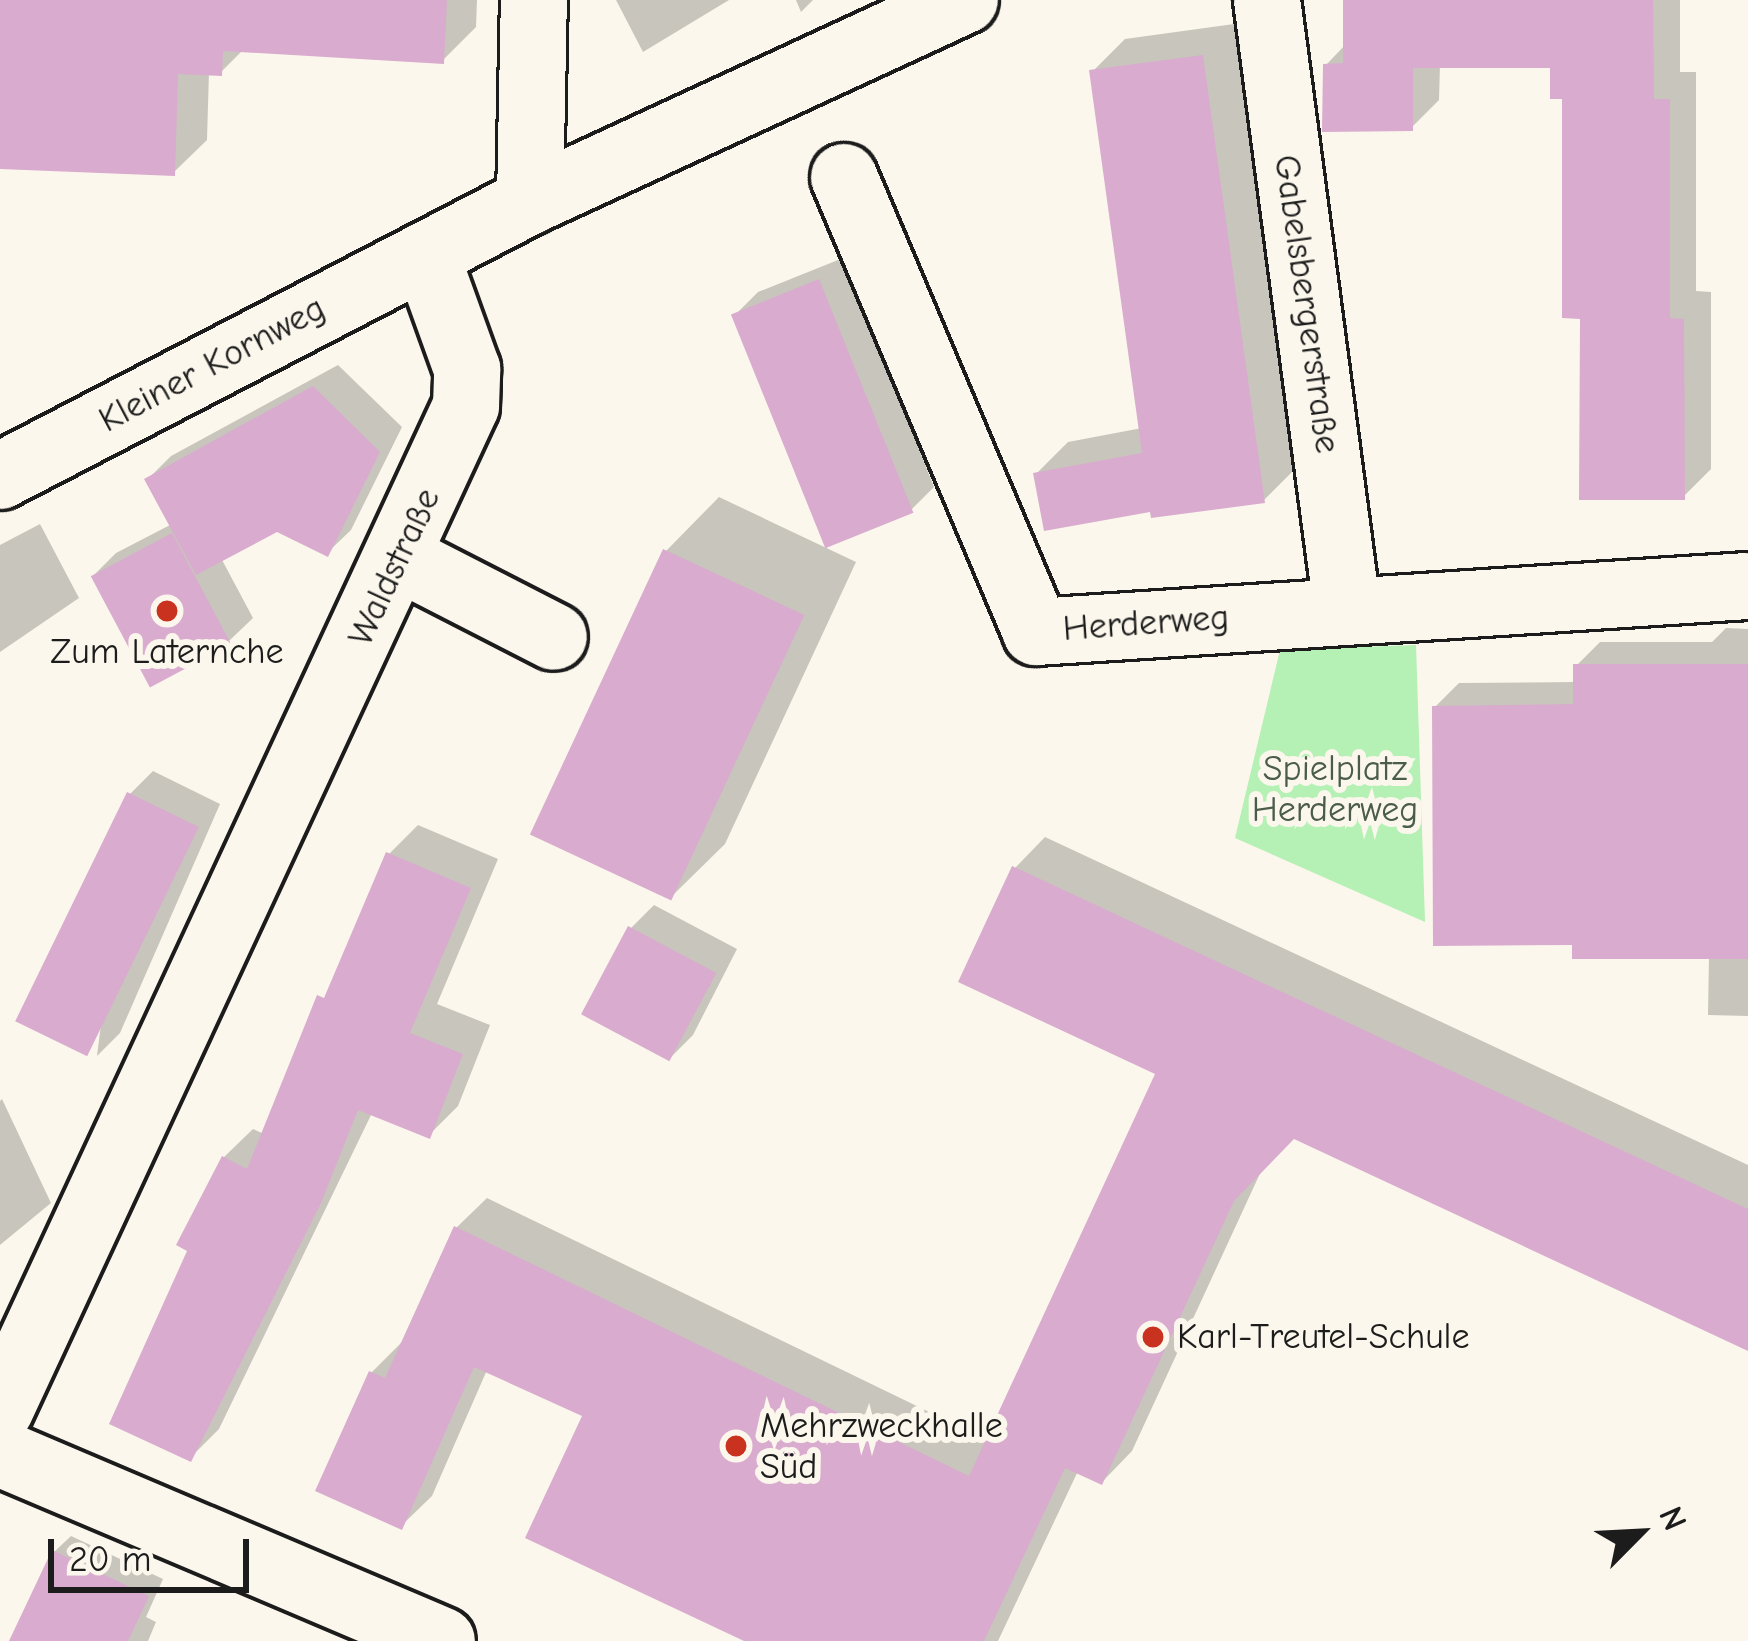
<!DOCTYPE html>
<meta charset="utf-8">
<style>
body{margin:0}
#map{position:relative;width:1748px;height:1641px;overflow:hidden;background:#fbf7ec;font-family:"Comic Neue",sans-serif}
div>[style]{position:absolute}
.green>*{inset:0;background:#b5f0b4}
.shadow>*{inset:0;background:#0003}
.building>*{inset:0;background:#d9abce;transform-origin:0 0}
.roads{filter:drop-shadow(3px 0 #1c1c1c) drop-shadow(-3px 0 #1c1c1c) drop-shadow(0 3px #1c1c1c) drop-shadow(0 -3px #1c1c1c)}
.minor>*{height:66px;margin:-33px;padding:0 33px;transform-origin:33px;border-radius:33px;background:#fbf7ec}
.dots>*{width:33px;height:33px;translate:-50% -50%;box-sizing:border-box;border:6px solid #fbf7ec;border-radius:50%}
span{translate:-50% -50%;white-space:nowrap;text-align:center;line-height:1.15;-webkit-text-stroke:12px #fbf7ec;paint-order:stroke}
.street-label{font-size:36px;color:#1c1c1c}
.poi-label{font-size:36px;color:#1c1c1c}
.left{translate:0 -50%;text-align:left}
.park-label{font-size:36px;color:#4a5c4a}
.north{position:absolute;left:1580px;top:1473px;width:120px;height:120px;-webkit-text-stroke:9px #fbf7ec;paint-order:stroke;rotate:66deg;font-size:33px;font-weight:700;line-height:48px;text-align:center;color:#1c1c1c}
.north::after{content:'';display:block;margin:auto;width:42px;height:54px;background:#1c1c1c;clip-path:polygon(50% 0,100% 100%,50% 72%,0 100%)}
.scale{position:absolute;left:48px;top:1539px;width:201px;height:54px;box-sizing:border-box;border:6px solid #1c1c1c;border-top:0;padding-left:15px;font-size:36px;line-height:42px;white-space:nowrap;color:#1c1c1c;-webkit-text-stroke:9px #fbf7ec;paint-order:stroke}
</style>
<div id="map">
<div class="green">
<i style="clip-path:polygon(1416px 645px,1425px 922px,1235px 838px,1280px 650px)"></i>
</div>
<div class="shadow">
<i style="clip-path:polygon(0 0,477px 0,476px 27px,442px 61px,244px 49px,220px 73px,209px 72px,207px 140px,173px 173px,0 166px)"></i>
<i style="clip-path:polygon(616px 0,729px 0,643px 52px)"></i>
<i style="clip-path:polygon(796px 0,813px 0,801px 12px)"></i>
<i style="clip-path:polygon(1346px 0,1680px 0,1680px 72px,1696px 72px,1696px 291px,1711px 292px,1711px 469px,1683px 497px,1553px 65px,1440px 65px,1439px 100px,1411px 128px,1326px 65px,1346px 44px)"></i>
<i style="clip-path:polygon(1234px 24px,1296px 468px,1264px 500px,1036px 474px,1068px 442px,1142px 428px,1093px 71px,1125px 39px)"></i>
<i style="clip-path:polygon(843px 258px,934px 487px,911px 510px,735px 315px,758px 292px)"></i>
<i style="clip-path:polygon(338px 365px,402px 427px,351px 530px,327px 553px,277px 529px,221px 558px,253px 618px,229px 641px,93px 576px,116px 553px,172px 524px,148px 479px,171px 456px)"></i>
<i style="clip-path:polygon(719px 497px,856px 562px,725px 844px,671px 897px,666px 551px)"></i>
<i style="clip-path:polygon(40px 524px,79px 598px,0 652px,0 545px)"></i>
<i style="clip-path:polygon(1726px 628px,1748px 629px,1748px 1016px,1708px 1015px,1709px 956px,1575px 942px,1435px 707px,1459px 683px,1576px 682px,1576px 666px,1600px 642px,1712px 642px)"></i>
<i style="clip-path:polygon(153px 771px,220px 804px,120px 1033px,97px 1056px,130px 794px)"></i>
<i style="clip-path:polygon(418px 825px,498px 859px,437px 1004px,490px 1025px,458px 1106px,429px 1135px,372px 1113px,219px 1429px,190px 1458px,191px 1249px,224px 1157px,253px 1129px,264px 1134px,389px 854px)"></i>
<i style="clip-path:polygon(1045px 837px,1748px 1165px,1748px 1348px,1294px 1136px,1263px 1167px,1132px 1451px,1102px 1482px,1078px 1471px,998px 1641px,751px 1641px,586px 1415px,487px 1370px,432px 1496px,401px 1526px,371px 1373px,402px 1342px,456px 1228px,487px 1198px,989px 1441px,1159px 1073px,1015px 868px)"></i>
<i style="clip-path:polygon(654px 905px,737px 949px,693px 1035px,670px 1058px,631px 928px)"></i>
<i style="clip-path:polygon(2px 1099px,51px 1203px,0 1245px,0 1101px)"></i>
<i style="clip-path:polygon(71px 1536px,163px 1579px,146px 1617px,156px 1622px,148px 1641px,13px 1641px,54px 1552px)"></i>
</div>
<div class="building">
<i style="clip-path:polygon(0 0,447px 0,444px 64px,223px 51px,222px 76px,178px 74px,175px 176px,0 169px)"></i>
<i style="clip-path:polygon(1343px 0,1653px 0,1654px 99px,1670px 99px,1670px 318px,1684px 319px,1685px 500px,1579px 500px,1580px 319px,1562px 318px,1562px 99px,1550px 99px,1550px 68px,1413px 68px,1413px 131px,1322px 132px,1323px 64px,1343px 63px)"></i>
<i style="clip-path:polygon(1203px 55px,1265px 503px,1151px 518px,1150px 512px,1044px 531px,1033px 473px,1142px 453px,1089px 70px)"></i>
<i style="left:819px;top:279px;width:252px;height:95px;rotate:68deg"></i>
<i style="clip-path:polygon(313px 386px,380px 452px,328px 557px,277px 532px,196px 575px,144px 479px)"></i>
<i style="left:172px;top:533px;width:126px;height:92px;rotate:62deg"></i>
<i style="left:663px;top:549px;width:156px;height:315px;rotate:25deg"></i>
<i style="clip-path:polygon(1573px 664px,1748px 664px,1748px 959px,1572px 959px,1572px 945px,1433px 946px,1432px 706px,1573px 704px)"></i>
<i style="left:127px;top:792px;width:80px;height:255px;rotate:26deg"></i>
<i style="clip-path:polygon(386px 852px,471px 888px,410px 1033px,463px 1054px,430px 1139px,358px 1110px,321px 1203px,191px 1462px,109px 1424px,187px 1251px,176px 1245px,222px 1156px,247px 1169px,317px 995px,324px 998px)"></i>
<i style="clip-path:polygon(1012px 866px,1748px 1209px,1748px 1351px,1294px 1139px,1234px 1201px,1102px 1485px,1065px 1468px,984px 1641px,744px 1641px,525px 1538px,582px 1416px,474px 1367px,402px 1530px,315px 1491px,369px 1371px,385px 1378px,454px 1226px,969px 1476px,1155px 1074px,958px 982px)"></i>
<i style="left:628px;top:926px;width:100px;height:100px;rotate:28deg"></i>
<i style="clip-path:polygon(52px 1550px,149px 1596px,128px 1641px,9px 1641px)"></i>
</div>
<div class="roads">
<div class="minor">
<i style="left:1267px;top:0;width:613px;rotate:82.5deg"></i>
<i style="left:844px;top:177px;width:494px;rotate:67.1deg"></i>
<i style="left:1036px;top:632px;width:713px;rotate:-3.7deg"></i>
<i style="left:530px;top:201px;width:201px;rotate:-88.9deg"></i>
<i style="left:0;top:476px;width:597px;rotate:-27.42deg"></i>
<i style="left:530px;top:201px;width:479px;rotate:-24.8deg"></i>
<i style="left:398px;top:557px;width:175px;rotate:27.1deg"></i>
<i style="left:0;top:1410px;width:1107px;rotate:-65.1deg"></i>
<i style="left:466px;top:406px;width:37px;rotate:-88deg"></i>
<i style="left:467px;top:369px;width:121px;rotate:-109.8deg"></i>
<i style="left:0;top:1453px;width:480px;rotate:23deg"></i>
</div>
</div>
<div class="dots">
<i style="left:167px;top:611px;background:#c8321e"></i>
<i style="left:1153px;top:1337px;background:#c8321e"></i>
<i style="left:736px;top:1446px;background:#c8321e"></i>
</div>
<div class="street-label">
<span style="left:1307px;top:304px;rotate:82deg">Gabelsbergerstraße</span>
<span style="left:212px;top:364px;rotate:-28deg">Kleiner Kornweg</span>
<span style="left:394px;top:567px;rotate:-65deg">Waldstraße</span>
<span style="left:1146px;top:623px;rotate:-4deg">Herderweg</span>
</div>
<div class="poi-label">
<span style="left:167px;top:652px">Zum Laternche</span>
<span class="left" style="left:1177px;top:1337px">Karl-Treutel-Schule</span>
<span class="left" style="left:760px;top:1446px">Mehrzweckhalle<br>Süd</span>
</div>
<div class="park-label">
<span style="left:1335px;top:789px">Spielplatz<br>Herderweg</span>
</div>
<div class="north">N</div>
<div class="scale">20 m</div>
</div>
